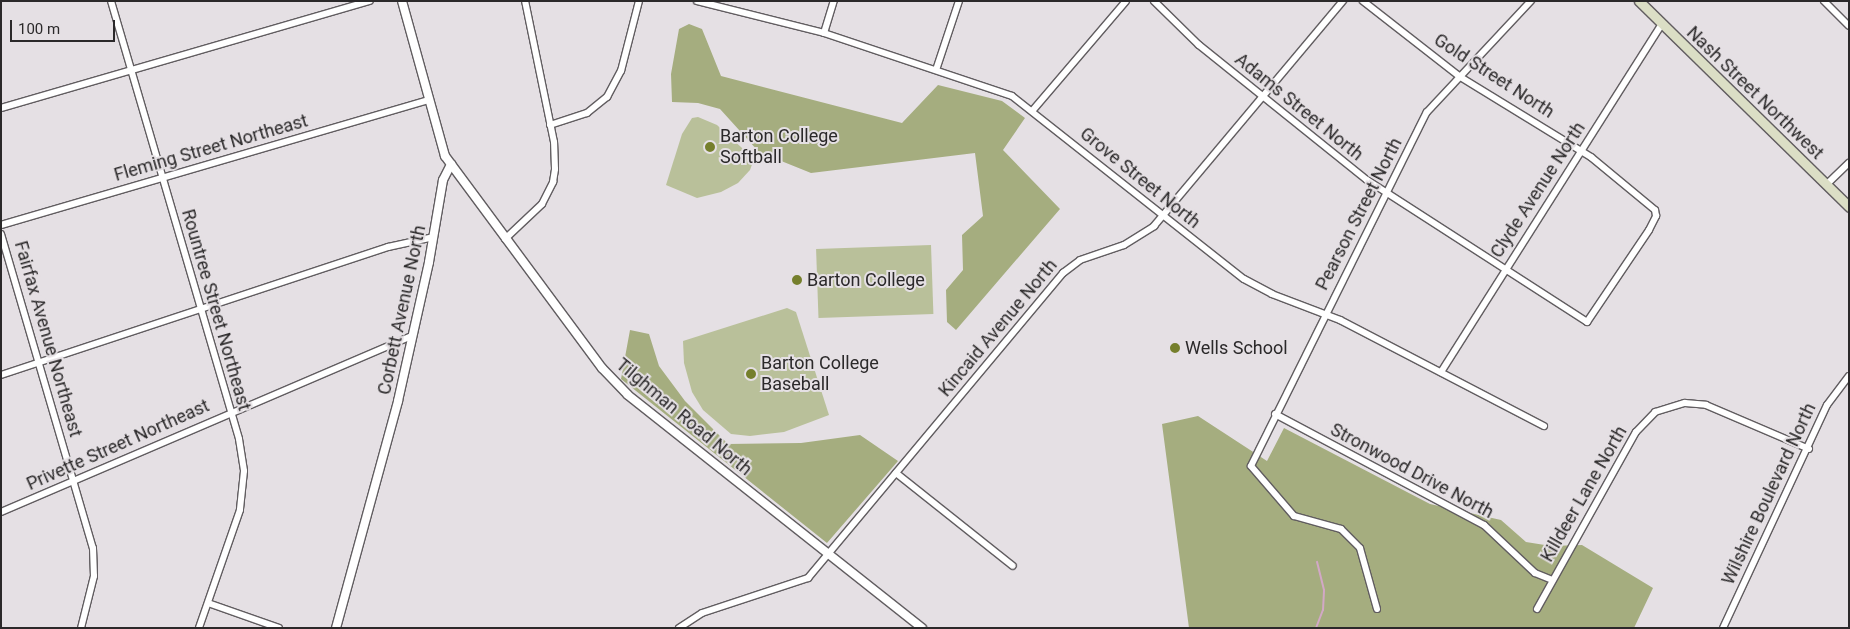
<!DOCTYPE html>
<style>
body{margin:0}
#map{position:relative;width:1850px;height:629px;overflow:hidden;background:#e5e0e4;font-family:Roboto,sans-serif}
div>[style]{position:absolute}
.green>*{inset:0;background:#b9c09a;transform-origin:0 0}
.forest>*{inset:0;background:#a5ad7f}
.stream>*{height:2px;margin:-1px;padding:0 1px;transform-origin:1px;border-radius:1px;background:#d2a8c6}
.roads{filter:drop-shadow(1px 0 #615d60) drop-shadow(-1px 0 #615d60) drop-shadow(0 1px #615d60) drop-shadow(0 -1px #615d60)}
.minor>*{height:6px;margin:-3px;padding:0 3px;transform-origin:3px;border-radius:3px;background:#fff}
.tertiary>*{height:8px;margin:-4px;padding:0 4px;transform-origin:4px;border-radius:4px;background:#fff}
.secondary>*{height:9px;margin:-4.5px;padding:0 4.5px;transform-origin:4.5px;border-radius:4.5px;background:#dbdec5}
.dots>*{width:14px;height:14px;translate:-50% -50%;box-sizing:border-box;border:2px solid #e5e0e4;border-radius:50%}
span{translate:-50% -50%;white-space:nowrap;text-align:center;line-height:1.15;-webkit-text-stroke:4px #e5e0e4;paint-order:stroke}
.street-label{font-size:18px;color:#2b292a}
.poi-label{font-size:18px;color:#2b292a}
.left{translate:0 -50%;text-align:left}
.frame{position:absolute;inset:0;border:2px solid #2b292a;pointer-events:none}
.scale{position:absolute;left:10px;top:20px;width:105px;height:22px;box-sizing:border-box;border:2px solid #2b292a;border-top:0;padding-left:6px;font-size:15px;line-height:18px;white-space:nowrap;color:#2b292a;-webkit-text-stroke:4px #e5e0e4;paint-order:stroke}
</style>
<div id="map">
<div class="green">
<i style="clip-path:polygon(698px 117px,717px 125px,754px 159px,750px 170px,738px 183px,721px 192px,697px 198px,666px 185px,682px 134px,692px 118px)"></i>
<i style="left:931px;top:245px;width:69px;height:115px;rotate:88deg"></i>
<i style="clip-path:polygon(787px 308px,796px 312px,829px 415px,784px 432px,750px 436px,731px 434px,703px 410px,692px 392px,684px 363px,683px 341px)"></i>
</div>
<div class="forest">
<i style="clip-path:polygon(689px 24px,702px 29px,721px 76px,902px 123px,938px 85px,1002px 101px,1025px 118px,1003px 150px,1060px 209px,956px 330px,947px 322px,946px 290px,963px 270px,962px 235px,983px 216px,975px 153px,811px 173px,759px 152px,720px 109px,698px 103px,672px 102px,671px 74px,679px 29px)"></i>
<i style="clip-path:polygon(630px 330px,649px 334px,659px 366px,685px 401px,728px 444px,801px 443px,860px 435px,898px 461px,827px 543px,621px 379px)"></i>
<i style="clip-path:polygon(1198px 416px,1267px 461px,1284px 428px,1430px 504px,1501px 520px,1526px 542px,1551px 546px,1582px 545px,1653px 588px,1634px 628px,1189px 628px,1162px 424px)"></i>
</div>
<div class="stream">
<i style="left:1316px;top:628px;width:19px;rotate:-69deg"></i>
<i style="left:1323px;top:610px;width:20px;rotate:-87deg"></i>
<i style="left:1324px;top:590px;width:29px;rotate:-104deg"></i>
</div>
<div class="roads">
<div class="minor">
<i style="left:111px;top:1px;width:456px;rotate:73.7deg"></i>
<i style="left:239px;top:439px;width:32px;rotate:81deg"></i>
<i style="left:244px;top:471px;width:39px;rotate:96deg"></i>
<i style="left:240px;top:510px;width:125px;rotate:109.2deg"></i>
<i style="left:697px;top:1px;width:131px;rotate:14.1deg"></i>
<i style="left:824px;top:33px;width:198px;rotate:18.5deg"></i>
<i style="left:1012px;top:96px;width:295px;rotate:38.3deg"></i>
<i style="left:1244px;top:279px;width:32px;rotate:28deg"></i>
<i style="left:1272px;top:294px;width:73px;rotate:20.9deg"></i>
<i style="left:1340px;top:320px;width:230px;rotate:27.5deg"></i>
<i style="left:1154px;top:1px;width:63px;rotate:44.4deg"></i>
<i style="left:1199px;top:45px;width:216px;rotate:38.8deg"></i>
<i style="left:1367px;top:180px;width:262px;rotate:32.8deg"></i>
<i style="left:1587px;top:322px;width:111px;rotate:-56deg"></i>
<i style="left:1649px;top:230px;width:16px;rotate:-63deg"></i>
<i style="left:1656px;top:216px;width:6px;rotate:-99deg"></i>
<i style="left:1655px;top:210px;width:83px;rotate:-140.4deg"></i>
<i style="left:1591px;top:157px;width:155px;rotate:-148.5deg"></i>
<i style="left:1459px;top:76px;width:122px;rotate:-142deg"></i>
<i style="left:1824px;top:1px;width:35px;rotate:45deg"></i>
<i style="left:824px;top:33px;width:34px;rotate:-73deg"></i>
<i style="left:936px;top:70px;width:73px;rotate:-71.6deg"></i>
<i style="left:1px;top:108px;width:384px;rotate:-16.2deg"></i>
<i style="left:1033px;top:110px;width:143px;rotate:-49.5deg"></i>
<i style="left:550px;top:125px;width:39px;rotate:-18deg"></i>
<i style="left:587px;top:113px;width:26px;rotate:-39deg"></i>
<i style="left:607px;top:97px;width:30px;rotate:-62deg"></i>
<i style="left:621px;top:71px;width:72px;rotate:-75.6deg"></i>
<i style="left:1826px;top:185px;width:32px;rotate:-44deg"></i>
<i style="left:1px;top:225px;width:445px;rotate:-16.3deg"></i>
<i style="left:1px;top:234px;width:327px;rotate:73.7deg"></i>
<i style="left:93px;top:548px;width:28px;rotate:88deg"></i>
<i style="left:94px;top:576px;width:54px;rotate:104deg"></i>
<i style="left:505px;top:239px;width:51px;rotate:-43.4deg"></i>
<i style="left:542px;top:204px;width:25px;rotate:-63deg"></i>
<i style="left:553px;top:182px;width:13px;rotate:-81deg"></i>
<i style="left:555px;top:169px;width:27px;rotate:-92deg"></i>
<i style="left:554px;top:142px;width:144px;rotate:-101.6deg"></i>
<i style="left:1441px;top:372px;width:412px;rotate:-57.6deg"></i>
<i style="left:1px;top:375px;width:408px;rotate:-18.3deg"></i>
<i style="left:388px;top:247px;width:47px;rotate:-12.3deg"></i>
<i style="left:1275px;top:414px;width:237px;rotate:28deg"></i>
<i style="left:1484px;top:525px;width:70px;rotate:43.3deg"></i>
<i style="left:1535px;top:573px;width:18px;rotate:22deg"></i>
<i style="left:896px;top:473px;width:149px;rotate:38.5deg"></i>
<i style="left:1px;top:512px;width:448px;rotate:-23.2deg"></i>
<i style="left:208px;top:603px;width:75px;rotate:19.4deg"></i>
<i style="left:1377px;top:609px;width:63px;rotate:-105.6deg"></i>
<i style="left:1360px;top:548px;width:27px;rotate:-135deg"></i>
<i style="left:1341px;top:529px;width:49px;rotate:-164.5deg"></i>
<i style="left:1294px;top:516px;width:66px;rotate:-130.7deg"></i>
<i style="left:1251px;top:466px;width:395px;rotate:-63.6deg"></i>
<i style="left:1427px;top:112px;width:152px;rotate:-46.9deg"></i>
<i style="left:1537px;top:609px;width:203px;rotate:-60.8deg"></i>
<i style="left:1636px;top:432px;width:28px;rotate:-46deg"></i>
<i style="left:1655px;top:412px;width:31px;rotate:-17deg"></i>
<i style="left:1685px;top:403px;width:21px;rotate:5deg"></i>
<i style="left:1706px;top:405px;width:112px;rotate:23.1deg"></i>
<i style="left:679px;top:628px;width:27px;rotate:-33deg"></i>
<i style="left:702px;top:613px;width:112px;rotate:-18.3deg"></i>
<i style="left:808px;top:578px;width:398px;rotate:-50.1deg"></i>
<i style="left:1063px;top:273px;width:21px;rotate:-37deg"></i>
<i style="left:1080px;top:260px;width:46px;rotate:-18.8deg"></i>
<i style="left:1124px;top:245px;width:36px;rotate:-32deg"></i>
<i style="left:1154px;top:226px;width:294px;rotate:-50deg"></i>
<i style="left:1723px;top:628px;width:246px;rotate:-65deg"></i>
<i style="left:1827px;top:405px;width:36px;rotate:-53deg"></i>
</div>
<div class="tertiary">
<i style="left:402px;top:1px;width:161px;rotate:74.5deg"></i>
<i style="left:445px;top:156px;width:264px;rotate:53.5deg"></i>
<i style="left:602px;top:368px;width:37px;rotate:46deg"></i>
<i style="left:628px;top:395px;width:375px;rotate:38.4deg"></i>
<i style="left:336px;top:628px;width:235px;rotate:-74.7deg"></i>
<i style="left:398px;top:401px;width:142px;rotate:-77.4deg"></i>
<i style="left:429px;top:262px;width:83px;rotate:-80.3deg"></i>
<i style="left:443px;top:180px;width:18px;rotate:-63deg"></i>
</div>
<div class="secondary">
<i style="left:1639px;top:1px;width:294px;rotate:44.4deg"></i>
</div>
</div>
<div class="dots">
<i style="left:710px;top:147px;background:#757f2c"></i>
<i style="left:797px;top:280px;background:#757f2c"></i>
<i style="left:1175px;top:348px;background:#757f2c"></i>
<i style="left:751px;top:374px;background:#757f2c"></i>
</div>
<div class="street-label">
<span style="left:1494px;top:76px;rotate:33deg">Gold Street North</span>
<span style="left:1755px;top:93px;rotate:44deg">Nash Street Northwest</span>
<span style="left:1299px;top:107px;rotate:39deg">Adams Street North</span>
<span style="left:211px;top:148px;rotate:-16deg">Fleming Street Northeast</span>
<span style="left:1140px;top:178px;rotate:39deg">Grove Street North</span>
<span style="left:1538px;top:190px;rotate:-57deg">Clyde Avenue North</span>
<span style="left:1359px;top:214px;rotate:-63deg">Pearson Street North</span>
<span style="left:216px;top:310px;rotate:74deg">Rountree Street Northeast</span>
<span style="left:402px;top:310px;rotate:-78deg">Corbett Avenue North</span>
<span style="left:998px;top:328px;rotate:-50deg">Kincaid Avenue North</span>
<span style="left:48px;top:339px;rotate:74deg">Fairfax Avenue Northeast</span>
<span style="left:684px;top:417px;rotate:40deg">Tilghman Road North</span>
<span style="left:118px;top:445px;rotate:-24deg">Privette Street Northeast</span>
<span style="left:1412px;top:471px;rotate:28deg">Stronwood Drive North</span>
<span style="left:1584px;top:494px;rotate:-60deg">Killdeer Lane North</span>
<span style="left:1769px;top:494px;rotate:-65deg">Wilshire Boulevard North</span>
</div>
<div class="poi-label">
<span class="left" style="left:720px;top:147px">Barton College<br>Softball</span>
<span class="left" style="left:807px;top:280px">Barton College</span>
<span class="left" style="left:1185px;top:348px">Wells School</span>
<span class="left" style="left:761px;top:374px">Barton College<br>Baseball</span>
</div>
<div class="frame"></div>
<div class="scale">100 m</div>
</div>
